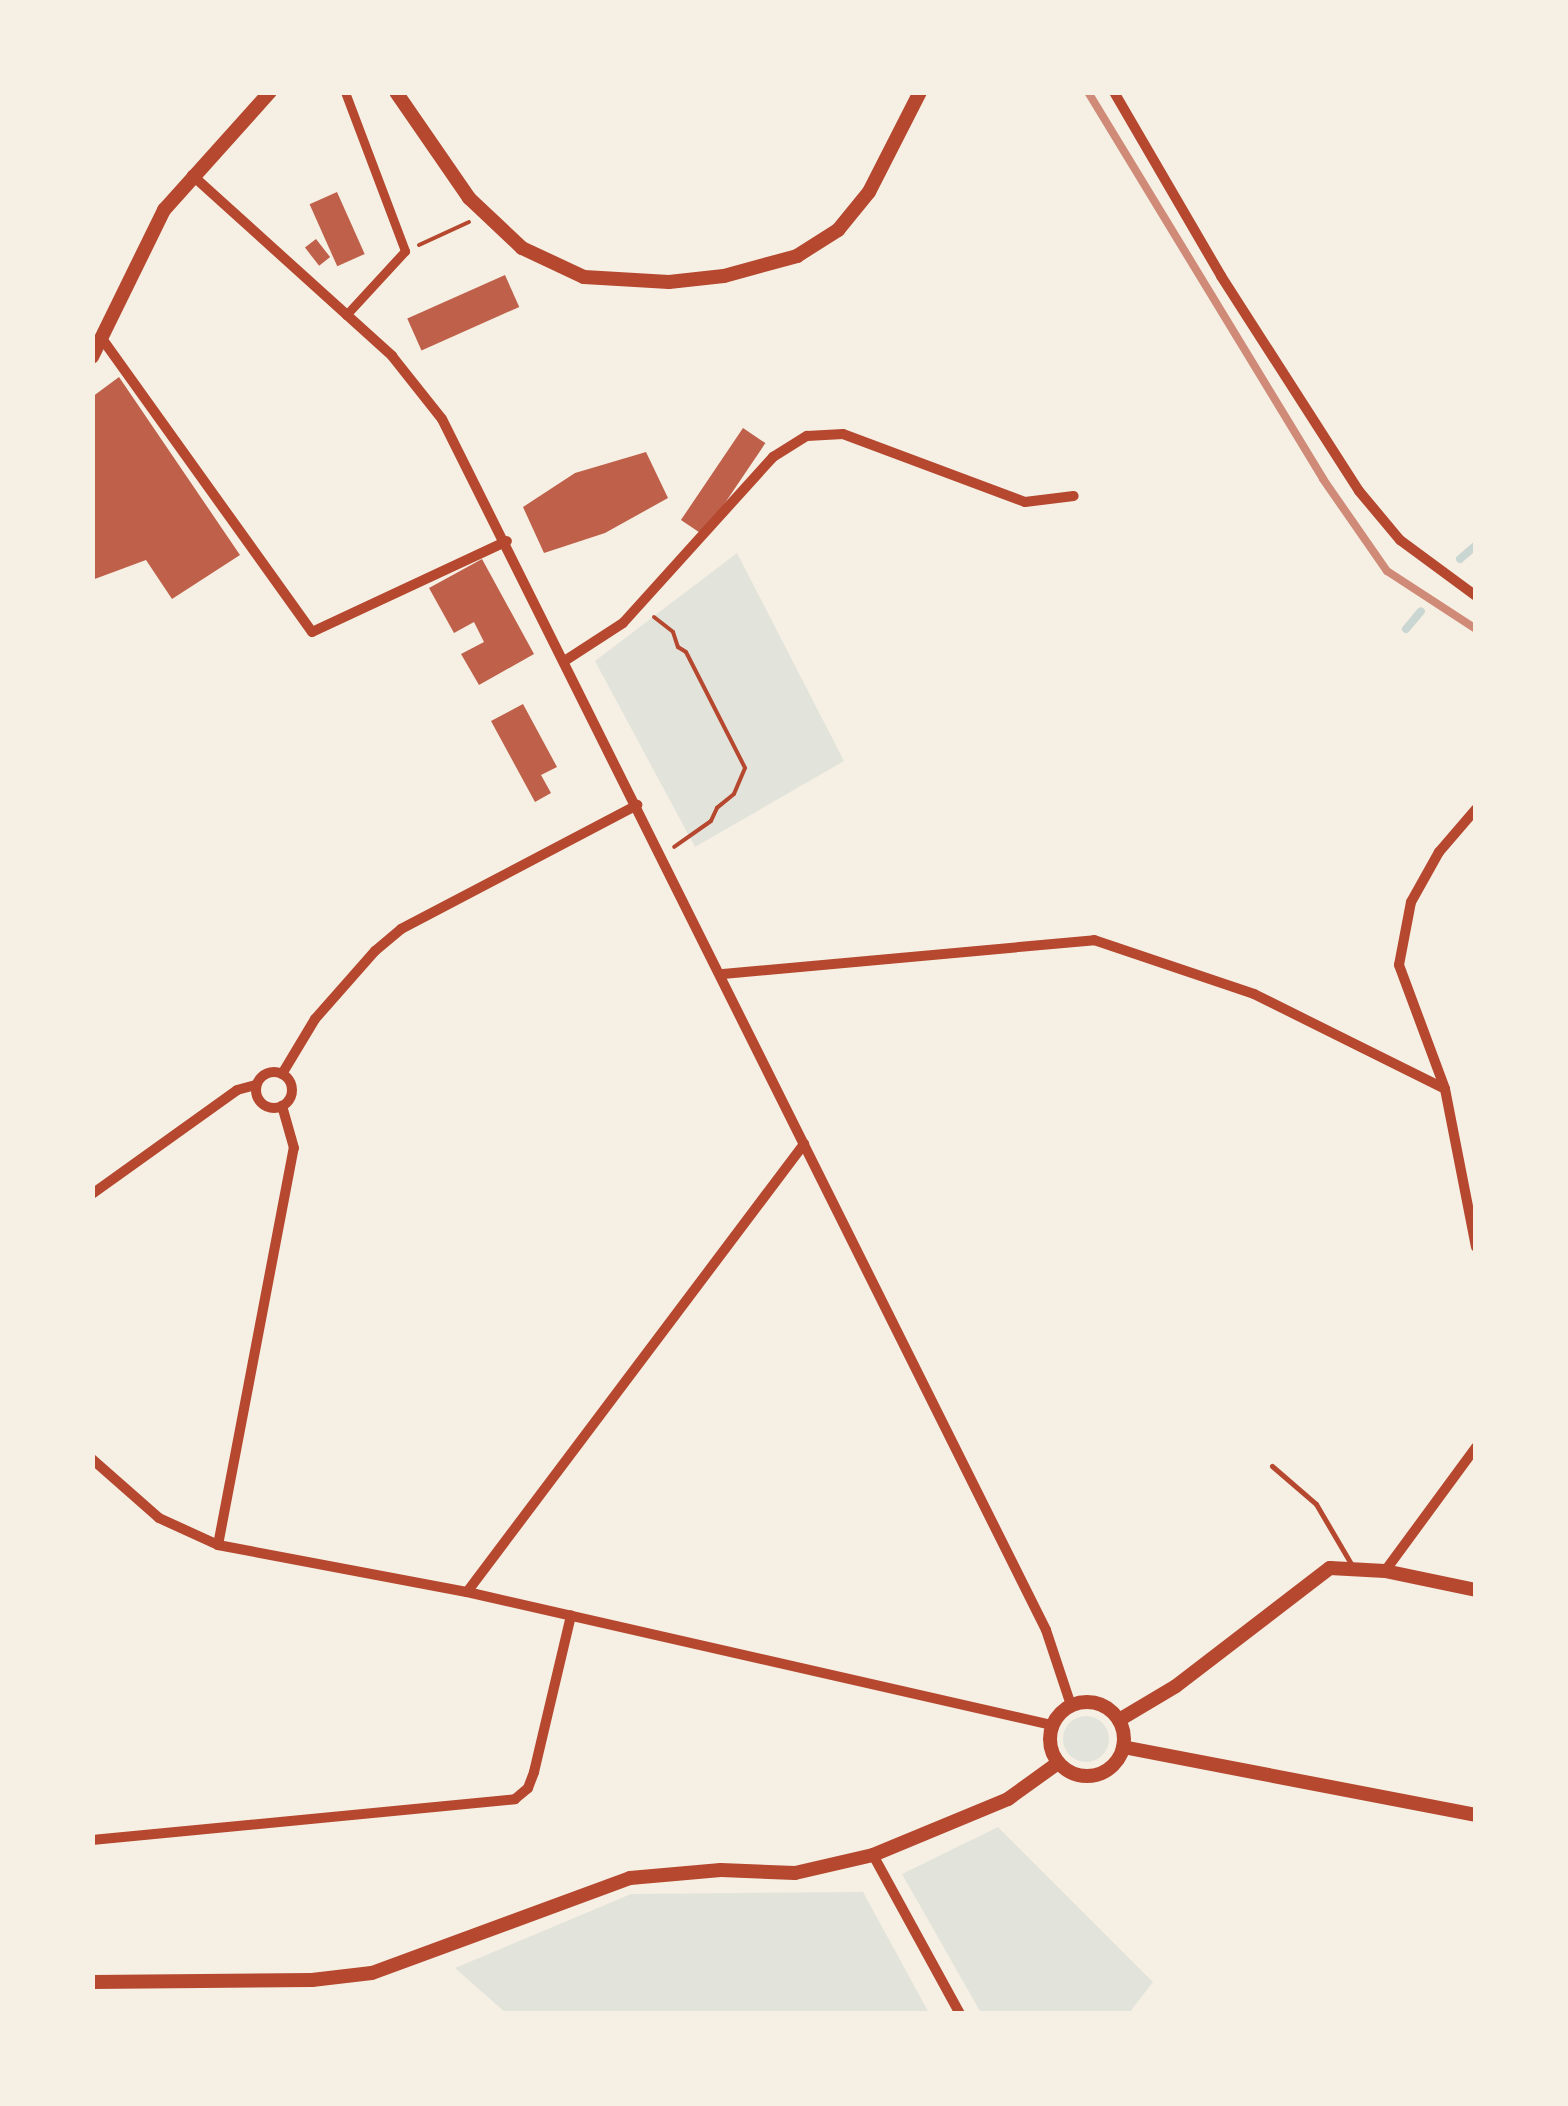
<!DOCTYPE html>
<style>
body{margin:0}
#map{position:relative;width:1568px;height:2106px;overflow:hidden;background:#f6efe4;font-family:"DM Sans",sans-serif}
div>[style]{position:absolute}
.green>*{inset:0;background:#e2e4dc}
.round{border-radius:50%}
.stream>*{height:8px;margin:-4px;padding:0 4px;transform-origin:4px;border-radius:4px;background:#c9d6d2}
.building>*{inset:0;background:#bf614a;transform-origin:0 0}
.path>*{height:4px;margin:-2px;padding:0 2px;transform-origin:2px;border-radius:2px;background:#b5482f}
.service>*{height:5px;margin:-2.5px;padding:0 2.5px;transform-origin:2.5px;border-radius:2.5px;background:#b5482f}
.pedestrian>*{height:9px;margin:-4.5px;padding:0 4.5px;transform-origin:4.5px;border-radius:4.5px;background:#b5482f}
.minor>*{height:10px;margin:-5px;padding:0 5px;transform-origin:5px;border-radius:5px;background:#b5482f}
.minor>.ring{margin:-5px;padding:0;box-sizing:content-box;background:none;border:10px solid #b5482f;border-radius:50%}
.tertiary>*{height:14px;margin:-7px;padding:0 7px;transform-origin:7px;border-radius:7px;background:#b5482f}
.tertiary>.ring{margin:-7px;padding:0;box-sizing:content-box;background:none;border:14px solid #b5482f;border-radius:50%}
.rail>*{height:8px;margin:-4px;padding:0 4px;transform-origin:4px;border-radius:4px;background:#cf8b77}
span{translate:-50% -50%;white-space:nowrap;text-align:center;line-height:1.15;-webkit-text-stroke:10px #f6efe4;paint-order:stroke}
.frame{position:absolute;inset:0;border:95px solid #f6efe4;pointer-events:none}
</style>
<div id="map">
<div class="green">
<i style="clip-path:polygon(737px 553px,844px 761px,695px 847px,595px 661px)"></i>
<i class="round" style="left:1063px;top:1716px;width:46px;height:46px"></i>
<i style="clip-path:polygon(998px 1827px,1153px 1982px,1129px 2013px,981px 2013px,902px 1874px)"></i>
<i style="clip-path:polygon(863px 1892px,929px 2013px,506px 2013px,455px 1968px,631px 1894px)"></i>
</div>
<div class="stream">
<i style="left:1460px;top:559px;width:21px;rotate:-41deg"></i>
<i style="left:1406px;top:629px;width:23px;rotate:-50deg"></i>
</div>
<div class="building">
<i style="left:337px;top:192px;width:68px;height:30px;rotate:66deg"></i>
<i style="left:316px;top:239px;width:23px;height:14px;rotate:52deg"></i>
<i style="left:505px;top:275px;width:35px;height:107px;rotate:66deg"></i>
<i style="clip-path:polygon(119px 377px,240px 555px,172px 599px,146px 560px,92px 580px,92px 397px)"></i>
<i style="left:743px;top:428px;width:27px;height:111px;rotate:34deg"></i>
<i style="clip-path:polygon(646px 452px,668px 498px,605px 533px,544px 553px,523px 507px,575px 473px)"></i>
<i style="clip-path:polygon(482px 559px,534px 654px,479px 685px,461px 654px,484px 642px,474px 622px,454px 633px,429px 588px)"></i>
<i style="clip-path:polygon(523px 704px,557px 767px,541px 775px,551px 793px,535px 802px,491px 721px)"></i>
</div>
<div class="path">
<i style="left:419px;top:245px;width:55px;rotate:-24.7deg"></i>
<i style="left:654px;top:617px;width:24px;rotate:38deg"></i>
<i style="left:673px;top:632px;width:16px;rotate:72deg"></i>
<i style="left:678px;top:647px;width:9px;rotate:32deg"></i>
<i style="left:686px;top:652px;width:130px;rotate:63deg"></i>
<i style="left:745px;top:768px;width:28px;rotate:113deg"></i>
<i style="left:734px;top:794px;width:22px;rotate:141deg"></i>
<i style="left:717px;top:808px;width:14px;rotate:115deg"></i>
<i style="left:711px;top:821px;width:45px;rotate:144.9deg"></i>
</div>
<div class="service">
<i style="left:1272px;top:1466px;width:58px;rotate:40.8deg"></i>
<i style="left:1316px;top:1504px;width:73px;rotate:59.6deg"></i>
</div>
<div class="pedestrian">
<i style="left:345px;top:92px;width:170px;rotate:69.3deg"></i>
<i style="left:405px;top:251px;width:87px;rotate:132.7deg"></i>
</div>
<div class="minor">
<i style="left:1114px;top:92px;width:213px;rotate:59.8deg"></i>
<i style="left:1221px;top:276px;width:255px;rotate:57.3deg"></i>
<i style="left:1359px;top:491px;width:64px;rotate:50.1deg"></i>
<i style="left:1400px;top:540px;width:94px;rotate:36.4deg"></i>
<i style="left:192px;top:175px;width:270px;rotate:42.1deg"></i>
<i style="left:392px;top:356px;width:80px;rotate:51.6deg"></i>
<i style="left:442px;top:419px;width:1353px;rotate:63.49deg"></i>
<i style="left:1046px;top:1630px;width:79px;rotate:71.6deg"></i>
<i style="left:103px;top:340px;width:359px;rotate:54.4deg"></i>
<i style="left:312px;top:632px;width:215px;rotate:-25deg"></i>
<i style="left:566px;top:660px;width:68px;rotate:-33deg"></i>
<i style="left:623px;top:623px;width:224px;rotate:-47.9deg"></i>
<i style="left:773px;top:457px;width:40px;rotate:-32deg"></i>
<i style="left:807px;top:436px;width:36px;rotate:-3deg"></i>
<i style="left:843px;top:434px;width:194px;rotate:20.5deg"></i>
<i style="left:1025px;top:502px;width:49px;rotate:-7deg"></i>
<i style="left:1476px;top:809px;width:57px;rotate:130.7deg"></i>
<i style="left:1439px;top:852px;width:57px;rotate:119.2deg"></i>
<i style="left:1411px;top:902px;width:64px;rotate:100.8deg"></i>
<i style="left:1399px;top:965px;width:132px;rotate:69.6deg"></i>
<i style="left:1445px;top:1089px;width:161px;rotate:78.9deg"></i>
<i style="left:723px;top:974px;width:373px;rotate:-5.2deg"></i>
<i style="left:1094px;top:940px;width:169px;rotate:18.6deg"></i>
<i style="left:1254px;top:994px;width:213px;rotate:26.4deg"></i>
<i class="ring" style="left:256px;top:1072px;width:26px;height:26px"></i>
<i style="left:282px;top:1074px;width:64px;rotate:-59deg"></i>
<i style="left:315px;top:1019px;width:91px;rotate:-48.6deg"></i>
<i style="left:375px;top:951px;width:34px;rotate:-40deg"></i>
<i style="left:401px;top:929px;width:267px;rotate:-27.7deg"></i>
<i style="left:92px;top:1194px;width:178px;rotate:-35.6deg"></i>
<i style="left:237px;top:1090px;width:20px;rotate:-15deg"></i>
<i style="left:92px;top:1459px;width:89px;rotate:41.4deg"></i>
<i style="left:159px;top:1518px;width:65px;rotate:24.6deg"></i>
<i style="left:218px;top:1545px;width:253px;rotate:10.7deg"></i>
<i style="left:467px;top:1592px;width:600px;rotate:12.81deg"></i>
<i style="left:218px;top:1545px;width:404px;rotate:-79.2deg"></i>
<i style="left:294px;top:1148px;width:44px;rotate:-105.9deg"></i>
<i style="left:1385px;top:1571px;width:154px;rotate:-53.7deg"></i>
<i style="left:467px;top:1592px;width:561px;rotate:-53.05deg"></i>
<i style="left:92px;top:1840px;width:425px;rotate:-5.5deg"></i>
<i style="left:515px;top:1799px;width:17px;rotate:-40deg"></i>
<i style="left:528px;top:1788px;width:17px;rotate:-69deg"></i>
<i style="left:534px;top:1772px;width:161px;rotate:-76.7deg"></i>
<i style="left:873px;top:1855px;width:181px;rotate:61.3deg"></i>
</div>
<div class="tertiary">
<i style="left:396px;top:92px;width:129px;rotate:55.4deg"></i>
<i style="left:469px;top:198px;width:73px;rotate:43.3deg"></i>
<i style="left:522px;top:248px;width:68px;rotate:25.1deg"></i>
<i style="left:584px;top:277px;width:85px;rotate:3.4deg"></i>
<i style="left:669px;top:282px;width:55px;rotate:-6.2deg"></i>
<i style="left:724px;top:276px;width:76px;rotate:-15.3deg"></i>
<i style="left:797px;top:256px;width:49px;rotate:-32.4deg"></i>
<i style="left:838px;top:230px;width:49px;rotate:-50.8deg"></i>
<i style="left:869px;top:192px;width:112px;rotate:-63deg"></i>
<i style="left:92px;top:357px;width:164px;rotate:-63.9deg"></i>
<i style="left:164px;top:210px;width:159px;rotate:-48.1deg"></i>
<i class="ring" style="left:1050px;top:1702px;width:60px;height:60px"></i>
<i style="left:1119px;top:1720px;width:66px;rotate:-30.8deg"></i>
<i style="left:1176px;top:1686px;width:194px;rotate:-37.5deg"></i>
<i style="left:1330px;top:1568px;width:55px;rotate:3.1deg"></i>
<i style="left:1385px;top:1571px;width:93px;rotate:11.8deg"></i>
<i style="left:1123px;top:1747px;width:359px;rotate:10.9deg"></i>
<i style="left:92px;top:1982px;width:220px;rotate:-0.5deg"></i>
<i style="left:312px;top:1980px;width:60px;rotate:-6.7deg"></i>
<i style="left:372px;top:1973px;width:275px;rotate:-20.2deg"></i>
<i style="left:630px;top:1878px;width:91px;rotate:-5deg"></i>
<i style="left:721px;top:1870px;width:74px;rotate:2.3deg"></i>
<i style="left:795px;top:1873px;width:80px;rotate:-13deg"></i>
<i style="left:873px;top:1855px;width:146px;rotate:-22.5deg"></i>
<i style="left:1008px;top:1799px;width:62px;rotate:-35.8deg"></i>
</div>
<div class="rail">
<i style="left:1088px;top:92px;width:453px;rotate:58.7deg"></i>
<i style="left:1323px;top:479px;width:112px;rotate:55.2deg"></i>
<i style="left:1387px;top:571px;width:106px;rotate:33.1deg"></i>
</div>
<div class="frame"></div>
</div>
